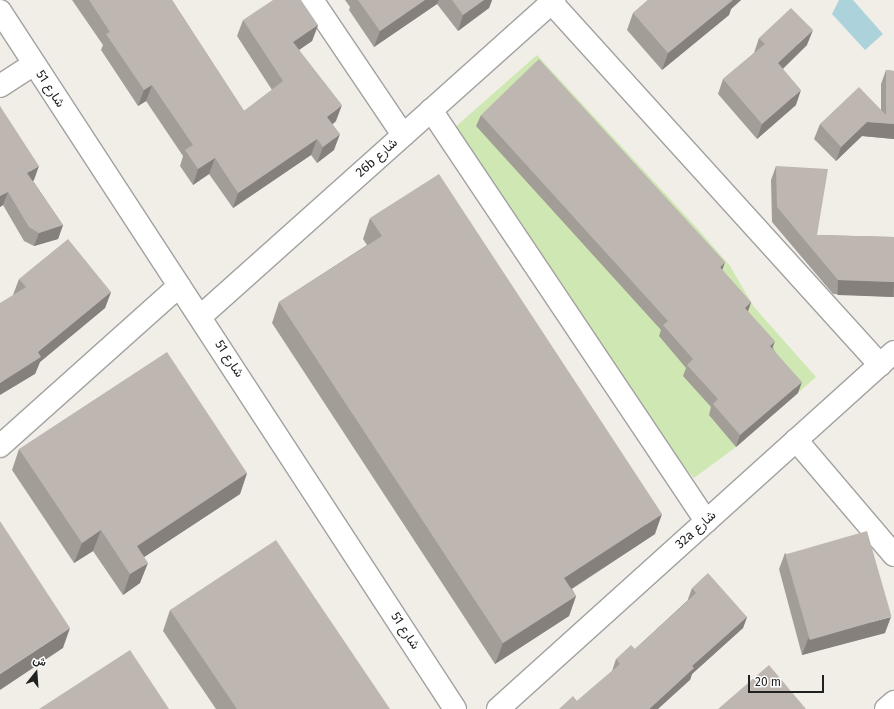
<!DOCTYPE html>
<meta charset="utf-8">
<style>
body{margin:0}
#map{position:relative;width:894px;height:709px;overflow:hidden;background:#f1eee8;font-family:"Fira Sans",Vazirmatn,sans-serif}
div>[style]{position:absolute}
.grass>*{inset:0;background:#cfe7b2}
.water>*{inset:0;background:#acd3db}
.roads{filter:drop-shadow(1px 0 #a2a2a2) drop-shadow(-1px 0 #a2a2a2) drop-shadow(0 1px #a2a2a2) drop-shadow(0 -1px #a2a2a2)}
.minor>*{height:22px;margin:-11px;padding:0 11px;transform-origin:11px;border-radius:11px;background:#fff}
.wall>*{inset:0;background:#a39d98}
.shaded-wall>*{inset:0;background:#85807c;transform-origin:0 0}
.building>*{inset:0;background:#beb7b1;transform-origin:0 0}
span{translate:-50% -50%;white-space:nowrap;text-align:center;line-height:1.15;-webkit-text-stroke:3px #fff;paint-order:stroke}
.street-label{font-size:13px;color:#212121}
.north{position:absolute;left:16px;top:653px;width:40px;height:40px;-webkit-text-stroke:3px #fff;paint-order:stroke;rotate:17deg;font-size:11px;font-weight:700;line-height:16px;text-align:center;color:#212121}
.north::after{content:'';display:block;margin:auto;width:14px;height:18px;background:#212121;clip-path:polygon(50% 0,100% 100%,50% 72%,0 100%)}
.scale{position:absolute;left:748px;top:675px;width:76px;height:18px;box-sizing:border-box;border:2px solid #212121;border-top:0;padding-left:5px;font-size:12px;line-height:14px;white-space:nowrap;color:#212121;-webkit-text-stroke:3px #fff;paint-order:stroke}
</style>
<div id="map">
<div class="grass">
<i style="clip-path:polygon(537px 55px,698px 229px,730px 266px,754px 307px,816px 377px,736px 447px,694px 478px,666px 446px,453px 129px)"></i>
</div>
<div class="water">
<i style="clip-path:polygon(839px 0,853px 0,883px 34px,865px 50px,832px 14px)"></i>
</div>
<div class="roads">
<div class="minor">
<i style="left:312px;top:0;width:163px;rotate:56deg"></i>
<i style="left:551px;top:2px;width:490px;rotate:47.8deg"></i>
<i style="left:0;top:11px;width:833px;rotate:56.9deg"></i>
<i style="left:0;top:86px;width:40px;rotate:-32.9deg"></i>
<i style="left:431px;top:110px;width:495px;rotate:56.2deg"></i>
<i style="left:201px;top:316px;width:474px;rotate:-41.8deg"></i>
<i style="left:796px;top:440px;width:151px;rotate:49.6deg"></i>
<i style="left:0;top:446px;width:240px;rotate:-41.8deg"></i>
<i style="left:498px;top:709px;width:533px;rotate:-42.04deg"></i>
<i style="left:886px;top:709px;width:11px;rotate:-41deg"></i>
</div>
</div>
<div class="wall">
<i style="clip-path:polygon(72px 0,172px 0,244px 111px,272px 90px,237px 36px,243px 20px,318px 25px,312px 41px,299px 50px,336px 121px,333px 124px,334px 150px,317px 163px,311px 155px,233px 208px,209px 174px,193px 185px,180px 166px,183px 156px,146px 101px,138px 106px,101px 50px,103px 45px)"></i>
<i style="clip-path:polygon(345px 0,492px 0,489px 8px,458px 31px,437px 4px,374px 47px,349px 10px,350px 7px)"></i>
<i style="clip-path:polygon(648px 0,741px 0,731px 9px,729px 15px,662px 70px,627px 30px,633px 13px)"></i>
<i style="clip-path:polygon(759px 38px,807px 45px,783px 69px,796px 105px,757px 139px,718px 94px,723px 79px,754px 53px)"></i>
<i style="clip-path:polygon(886px 70px,894px 71px,894px 139px,862px 136px,836px 161px,814px 139px,820px 124px,881px 110px,881px 84px)"></i>
<i style="clip-path:polygon(0 106px,34px 180px,33px 181px,63px 225px,58px 239px,34px 246px,24px 241px,3px 205px,0 207px)"></i>
<i style="clip-path:polygon(481px 115px,751px 302px,748px 311px,773px 348px,798px 393px,736px 447px,709px 415px,711px 407px,683px 376px,686px 368px,659px 336px,661px 330px,476px 126px)"></i>
<i style="clip-path:polygon(776px 166px,817px 235px,894px 237px,894px 297px,833px 294px,772px 222px,771px 180px)"></i>
<i style="clip-path:polygon(370px 218px,655px 534px,572px 589px,576px 596px,569px 616px,495px 664px,272px 323px,279px 302px,367px 245px,363px 239px)"></i>
<i style="clip-path:polygon(19px 279px,111px 292px,105px 308px,40px 362px,35px 374px,13px 295px)"></i>
<i style="clip-path:polygon(19px 449px,247px 473px,240px 494px,144px 557px,140px 583px,123px 595px,93px 551px,74px 563px,12px 470px)"></i>
<i style="clip-path:polygon(785px 553px,885px 633px,802px 655px,779px 569px)"></i>
<i style="clip-path:polygon(692px 588px,747px 617px,743px 628px,692px 674px,690px 680px,577px 701px,612px 671px,616px 659px,635px 649px,688px 600px,688px 599px)"></i>
<i style="clip-path:polygon(170px 610px,390px 709px,216px 709px,163px 631px)"></i>
</div>
<div class="shaded-wall">
<i style="clip-path:polygon(425px 0,439px 0,437px 4px,374px 47px,380px 31px)"></i>
<i style="clip-path:polygon(484px 0,492px 0,489px 8px,458px 31px,463px 15px)"></i>
<i style="clip-path:polygon(732px 0,741px 0,731px 9px,729px 15px,662px 70px,668px 53px)"></i>
<i style="clip-path:polygon(318px 25px,312px 41px,287px 58px,293px 42px)"></i>
<i style="clip-path:polygon(813px 30px,807px 45px,773px 78px,778px 63px)"></i>
<i style="clip-path:polygon(152px 85px,146px 101px,138px 106px,144px 90px)"></i>
<i style="clip-path:polygon(801px 90px,796px 105px,757px 139px,762px 124px)"></i>
<i style="clip-path:polygon(342px 105px,336px 121px,321px 133px,327px 117px)"></i>
<i style="clip-path:polygon(867px 122px,894px 124px,894px 139px,862px 136px,836px 161px,841px 147px)"></i>
<i style="clip-path:polygon(340px 134px,334px 150px,317px 163px,323px 147px)"></i>
<i style="clip-path:polygon(317px 139px,311px 155px,233px 208px,238px 193px)"></i>
<i style="clip-path:polygon(215px 158px,209px 174px,193px 185px,198px 169px)"></i>
<i style="clip-path:polygon(39px 166px,34px 180px,22px 187px,27px 173px)"></i>
<i style="clip-path:polygon(8px 192px,3px 205px,0 207px,0 196px)"></i>
<i style="clip-path:polygon(63px 225px,58px 239px,34px 246px,39px 233px)"></i>
<i style="clip-path:polygon(725px 262px,721px 274px,720px 267px)"></i>
<i style="left:838px;top:280px;width:56px;height:15px;rotate:2deg"></i>
<i style="clip-path:polygon(111px 292px,105px 308px,40px 362px,35px 374px,0 395px,0 383px)"></i>
<i style="clip-path:polygon(751px 302px,747px 314px,745px 308px)"></i>
<i style="clip-path:polygon(775px 341px,771px 352px,770px 346px)"></i>
<i style="clip-path:polygon(802px 382px,798px 393px,736px 447px,740px 435px)"></i>
<i style="clip-path:polygon(247px 473px,240px 494px,129px 567px,137px 546px)"></i>
<i style="clip-path:polygon(662px 514px,655px 534px,557px 598px,564px 578px)"></i>
<i style="clip-path:polygon(101px 530px,93px 551px,74px 563px,82px 543px)"></i>
<i style="clip-path:polygon(148px 563px,140px 583px,123px 595px,130px 574px)"></i>
<i style="clip-path:polygon(576px 596px,569px 616px,495px 664px,503px 643px)"></i>
<i style="clip-path:polygon(747px 617px,743px 628px,692px 674px,690px 680px,658px 709px,649px 709px,692px 666px)"></i>
<i style="clip-path:polygon(891px 617px,885px 633px,802px 655px,808px 639px)"></i>
<i style="clip-path:polygon(70px 628px,63px 648px,0 690px,0 674px)"></i>
</div>
<div class="building">
<i style="clip-path:polygon(89px 0,172px 0,244px 111px,283px 81px,243px 20px,273px 0,301px 0,318px 25px,293px 42px,342px 105px,327px 117px,340px 134px,323px 147px,317px 139px,238px 193px,215px 158px,198px 169px,185px 150px,193px 145px,152px 85px,144px 90px,106px 34px,110px 32px)"></i>
<i style="clip-path:polygon(358px 0,425px 0,380px 31px)"></i>
<i style="clip-path:polygon(452px 0,484px 0,463px 15px)"></i>
<i style="clip-path:polygon(648px 0,733px 0,668px 53px,633px 13px)"></i>
<i style="clip-path:polygon(791px 8px,813px 30px,778px 63px,801px 90px,762px 124px,723px 79px,765px 44px,759px 38px)"></i>
<i style="clip-path:polygon(539px 59px,725px 262px,720px 267px,751px 302px,745px 308px,775px 341px,770px 346px,802px 382px,740px 435px,713px 404px,718px 399px,687px 365px,693px 359px,663px 325px,668px 321px,481px 115px)"></i>
<i style="clip-path:polygon(886px 70px,894px 71px,894px 124px,867px 122px,841px 147px,820px 124px,859px 87px,886px 115px)"></i>
<i style="clip-path:polygon(0 106px,39px 166px,27px 173px,63px 225px,39px 233px,29px 227px,8px 192px,0 196px)"></i>
<i style="clip-path:polygon(776px 166px,828px 169px,817px 235px,894px 237px,894px 282px,838px 280px,777px 207px)"></i>
<i style="clip-path:polygon(439px 174px,662px 514px,564px 578px,576px 596px,503px 643px,279px 302px,382px 236px,370px 218px)"></i>
<i style="clip-path:polygon(68px 239px,111px 292px,38px 352px,41px 357px,0 383px,0 303px,26px 287px,19px 279px)"></i>
<i style="clip-path:polygon(167px 352px,247px 473px,137px 546px,148px 563px,130px 574px,101px 530px,82px 543px,19px 449px)"></i>
<i style="clip-path:polygon(0 521px,70px 628px,0 674px)"></i>
<i style="left:867px;top:531px;width:89px;height:85px;rotate:74deg"></i>
<i style="clip-path:polygon(276px 540px,390px 709px,237px 709px,170px 610px)"></i>
<i style="clip-path:polygon(708px 573px,747px 617px,692px 666px,694px 668px,656px 703px,649px 709px,559px 709px,573px 696px,577px 701px,620px 664px,616px 659px,631px 645px,635px 649px,678px 610px,696px 593px,692px 588px)"></i>
<i style="clip-path:polygon(130px 650px,169px 709px,39px 709px)"></i>
<i style="clip-path:polygon(769px 665px,806px 709px,718px 709px)"></i>
</div>
<div class="street-label">
<span style="left:50px;top:89px;rotate:57deg">شارع 51</span>
<span style="left:377px;top:158px;rotate:-42deg">26b شارع</span>
<span style="left:229px;top:359px;rotate:57deg">شارع 51</span>
<span style="left:696px;top:530px;rotate:-42deg">32a شارع</span>
<span style="left:405px;top:631px;rotate:57deg">شارع 51</span>
</div>
<div class="north">ش</div>
<div class="scale">20 m</div>
</div>
